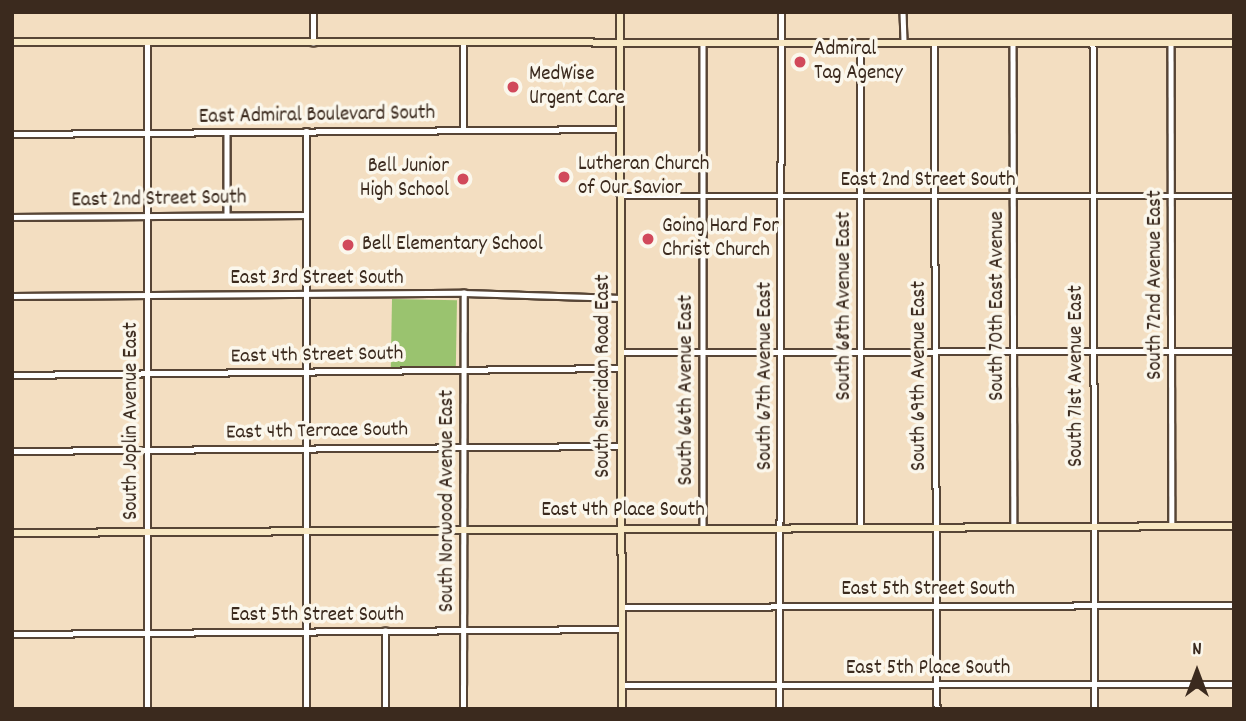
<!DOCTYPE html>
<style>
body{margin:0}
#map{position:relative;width:1246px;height:721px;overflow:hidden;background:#f3dec1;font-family:Dekko,sans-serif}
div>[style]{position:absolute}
.green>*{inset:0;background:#9ac36f;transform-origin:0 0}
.roads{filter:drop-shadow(2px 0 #574536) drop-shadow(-2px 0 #574536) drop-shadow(0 2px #574536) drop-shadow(0 -2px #574536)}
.street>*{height:4.5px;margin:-2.25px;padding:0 2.25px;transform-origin:2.25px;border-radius:2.25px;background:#fff}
.secondary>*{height:6px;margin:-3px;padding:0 3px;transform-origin:3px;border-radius:3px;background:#f8e8c3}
.dots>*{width:19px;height:19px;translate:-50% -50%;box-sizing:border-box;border:4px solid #fbf7ec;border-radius:50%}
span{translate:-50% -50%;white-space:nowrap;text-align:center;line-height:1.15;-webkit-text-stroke:7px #fbf7ec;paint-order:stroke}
.poi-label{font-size:21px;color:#3b2a1e}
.left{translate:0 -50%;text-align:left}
.right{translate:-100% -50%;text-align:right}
.street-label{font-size:21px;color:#3b2a1e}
.frame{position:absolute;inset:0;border:14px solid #3b2a1e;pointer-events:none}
.north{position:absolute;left:1162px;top:637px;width:70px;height:70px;-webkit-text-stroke:5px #fbf7ec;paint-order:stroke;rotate:0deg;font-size:19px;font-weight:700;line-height:28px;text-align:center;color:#3b2a1e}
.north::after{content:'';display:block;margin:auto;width:24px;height:32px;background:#3b2a1e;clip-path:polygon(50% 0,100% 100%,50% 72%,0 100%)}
</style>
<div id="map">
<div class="green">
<i style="left:392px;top:299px;width:65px;height:69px;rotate:1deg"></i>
</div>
<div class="roads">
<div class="street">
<i style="left:903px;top:12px;width:31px;rotate:88deg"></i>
<i style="left:313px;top:43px;width:31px;rotate:-90deg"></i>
<i style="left:703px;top:43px;width:485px;rotate:90deg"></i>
<i style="left:934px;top:43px;width:666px;rotate:89.74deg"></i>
<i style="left:1013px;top:43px;width:484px;rotate:89.9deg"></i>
<i style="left:1093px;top:43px;width:666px;rotate:89.83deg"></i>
<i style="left:1171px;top:43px;width:483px;rotate:89.9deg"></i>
<i style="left:463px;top:130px;width:88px;rotate:-90deg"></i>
<i style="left:227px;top:133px;width:82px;rotate:90deg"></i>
<i style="left:12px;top:134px;width:608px;rotate:-0.47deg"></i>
<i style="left:622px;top:196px;width:612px"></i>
<i style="left:12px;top:217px;width:294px;rotate:-0.4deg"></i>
<i style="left:12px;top:296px;width:452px;rotate:-0.4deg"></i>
<i style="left:464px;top:293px;width:157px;rotate:1.8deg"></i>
<i style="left:622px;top:352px;width:612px;rotate:-0.09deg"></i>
<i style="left:12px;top:375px;width:609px;rotate:-0.66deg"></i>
<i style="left:12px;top:451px;width:609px;rotate:-0.47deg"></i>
<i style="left:860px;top:528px;width:485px;rotate:-90deg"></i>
<i style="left:622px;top:607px;width:612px;rotate:-0.19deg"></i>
<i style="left:12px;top:634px;width:610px;rotate:-0.47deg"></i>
<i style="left:622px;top:685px;width:612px;rotate:-0.09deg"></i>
<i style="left:147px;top:709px;width:667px;rotate:-90deg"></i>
<i style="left:306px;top:709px;width:578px;rotate:-90deg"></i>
<i style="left:385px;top:709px;width:78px;rotate:-90deg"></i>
<i style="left:463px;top:709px;width:416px;rotate:-89.9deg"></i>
<i style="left:779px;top:709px;width:697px;rotate:-89.84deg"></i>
</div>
<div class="secondary">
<i style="left:620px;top:12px;width:697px;rotate:89.84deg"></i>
<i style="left:12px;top:42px;width:1222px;rotate:0.05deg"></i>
<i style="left:12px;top:533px;width:1222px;rotate:-0.33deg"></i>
</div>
</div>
<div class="dots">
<i style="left:800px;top:62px;background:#d1495b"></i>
<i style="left:513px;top:87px;background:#d1495b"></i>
<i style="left:564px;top:177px;background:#d1495b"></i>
<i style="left:463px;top:179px;background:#d1495b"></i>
<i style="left:648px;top:239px;background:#d1495b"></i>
<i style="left:348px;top:245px;background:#d1495b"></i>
</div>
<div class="poi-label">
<span class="left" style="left:814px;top:62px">Admiral<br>Tag Agency</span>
<span class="left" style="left:529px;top:87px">MedWise<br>Urgent Care</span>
<span class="left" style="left:578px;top:177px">Lutheran Church<br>of Our Savior</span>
<span class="right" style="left:449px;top:179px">Bell Junior<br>High School</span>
<span class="left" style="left:662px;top:239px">Going Hard For<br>Christ Church</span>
<span class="left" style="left:362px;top:245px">Bell Elementary School</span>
</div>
<div class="street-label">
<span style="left:317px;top:116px;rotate:-1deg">East Admiral Boulevard South</span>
<span style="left:928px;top:181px">East 2nd Street South</span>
<span style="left:159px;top:200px;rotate:-1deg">East 2nd Street South</span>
<span style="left:317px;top:279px">East 3rd Street South</span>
<span style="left:1156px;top:285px;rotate:-90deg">South 72nd Avenue East</span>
<span style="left:845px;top:306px;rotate:-90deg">South 68th Avenue East</span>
<span style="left:998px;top:306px;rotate:-90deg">South 70th East Avenue</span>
<span style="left:317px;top:356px;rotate:-1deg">East 4th Street South</span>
<span style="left:604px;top:376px;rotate:-90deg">South Sheridan Road East</span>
<span style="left:766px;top:376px;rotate:-90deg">South 67th Avenue East</span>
<span style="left:920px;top:376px;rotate:-90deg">South 69th Avenue East</span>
<span style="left:1077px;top:376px;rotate:-90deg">South 71st Avenue East</span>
<span style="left:687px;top:390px;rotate:-90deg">South 66th Avenue East</span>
<span style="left:132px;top:421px;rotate:-90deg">South Joplin Avenue East</span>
<span style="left:317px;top:432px;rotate:-1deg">East 4th Terrace South</span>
<span style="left:448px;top:501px;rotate:-90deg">South Norwood Avenue East</span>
<span style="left:623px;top:511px">East 4th Place South</span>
<span style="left:928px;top:590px">East 5th Street South</span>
<span style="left:317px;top:616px">East 5th Street South</span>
<span style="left:928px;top:669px">East 5th Place South</span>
</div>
<div class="frame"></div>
<div class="north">N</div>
</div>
